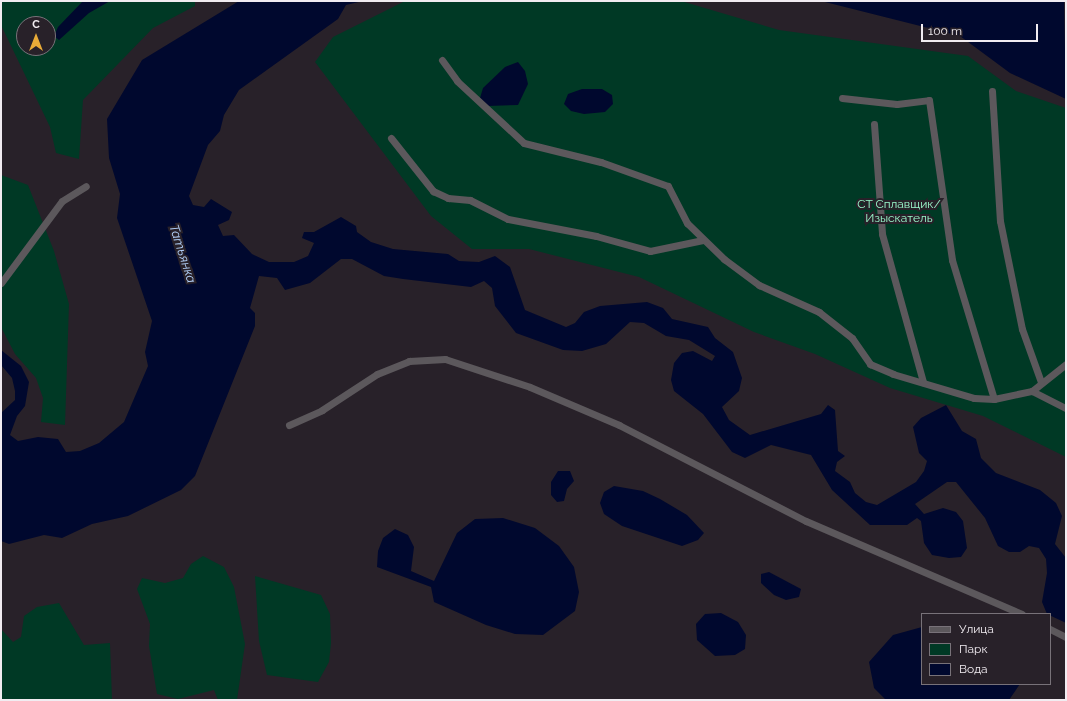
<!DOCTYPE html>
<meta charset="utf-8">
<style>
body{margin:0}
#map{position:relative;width:1067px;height:701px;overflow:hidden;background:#282129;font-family:Raleway,sans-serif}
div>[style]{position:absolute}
.green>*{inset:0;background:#003925}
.water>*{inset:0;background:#00082e}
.minor>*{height:7px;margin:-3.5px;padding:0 3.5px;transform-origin:3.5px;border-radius:3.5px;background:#5c585c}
span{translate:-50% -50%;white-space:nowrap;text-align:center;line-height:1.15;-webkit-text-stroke:4px #282129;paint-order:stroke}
.park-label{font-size:12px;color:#9bfacd}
.water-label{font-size:13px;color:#b5d3fd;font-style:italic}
.frame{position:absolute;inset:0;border:2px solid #f1ecf1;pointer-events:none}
.legend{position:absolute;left:921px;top:613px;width:130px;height:72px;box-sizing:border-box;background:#282129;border:1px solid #787279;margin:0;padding:5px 7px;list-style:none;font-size:12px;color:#f1ecf1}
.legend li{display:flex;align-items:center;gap:8px;height:20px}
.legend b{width:20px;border:1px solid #787279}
.north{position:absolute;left:16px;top:16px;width:40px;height:40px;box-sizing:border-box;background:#282129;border:1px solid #787279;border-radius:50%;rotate:0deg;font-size:11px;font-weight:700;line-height:16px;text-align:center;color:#f1ecf1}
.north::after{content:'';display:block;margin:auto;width:14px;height:18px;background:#e9ab38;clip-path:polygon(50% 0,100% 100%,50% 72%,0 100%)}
.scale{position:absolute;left:921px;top:24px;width:117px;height:18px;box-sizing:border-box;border:2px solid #f1ecf1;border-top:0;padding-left:5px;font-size:12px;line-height:14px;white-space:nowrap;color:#f1ecf1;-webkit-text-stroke:3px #282129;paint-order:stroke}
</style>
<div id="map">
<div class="green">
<i style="clip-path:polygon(evenodd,1px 1px,195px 1px,195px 6px,153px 28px,83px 100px,79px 159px,56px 153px,50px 127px,1px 25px,1px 1px,24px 24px,48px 24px,48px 48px,24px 48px,24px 24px)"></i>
<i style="clip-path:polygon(405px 1px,681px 1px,779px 30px,968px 56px,1016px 91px,1066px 108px,1066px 457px,983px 416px,890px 388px,815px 354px,754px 332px,639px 277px,529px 249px,472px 249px,431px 216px,315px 62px,333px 37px)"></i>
<i style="clip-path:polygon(1px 175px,28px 185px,54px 251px,69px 304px,65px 425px,41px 422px,43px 398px,36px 378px,15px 354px,1px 327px)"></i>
<i style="clip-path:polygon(203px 556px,224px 567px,234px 587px,245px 644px,237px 700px,218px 700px,214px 690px,178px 699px,157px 694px,149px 646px,150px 624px,137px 589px,142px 578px,165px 583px,183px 578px,191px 564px)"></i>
<i style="clip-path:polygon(255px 576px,321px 595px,330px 614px,331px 643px,329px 662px,318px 682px,267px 675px,259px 641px)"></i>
<i style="clip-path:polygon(59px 603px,84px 645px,110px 643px,112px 700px,1px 700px,1px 629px,13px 642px,21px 637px,24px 616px,37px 607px)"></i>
</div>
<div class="water">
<i style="clip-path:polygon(83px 1px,110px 1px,89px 13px,59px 40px,54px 36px,58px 27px)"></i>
<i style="clip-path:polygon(239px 1px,363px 1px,346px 5px,338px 19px,239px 90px,224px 115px,220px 131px,208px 145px,189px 196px,193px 205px,204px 207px,211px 199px,232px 212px,229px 220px,218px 225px,223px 236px,234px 235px,252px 254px,269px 262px,294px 262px,308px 256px,314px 243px,302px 238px,304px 232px,314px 232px,341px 217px,356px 226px,357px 232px,371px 242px,393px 249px,448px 254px,459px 261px,479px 262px,495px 256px,510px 267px,525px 310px,566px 327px,575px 323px,584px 312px,600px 306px,647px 302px,663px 308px,672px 319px,708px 327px,715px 338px,733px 352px,742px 378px,739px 391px,722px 407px,729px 420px,750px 435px,821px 414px,828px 405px,835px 410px,838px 451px,845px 456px,837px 462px,835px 471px,850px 482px,855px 493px,866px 502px,877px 505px,916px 482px,924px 471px,927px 461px,919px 453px,913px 427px,921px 418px,946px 405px,962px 431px,976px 439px,981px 458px,996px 473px,1040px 490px,1056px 503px,1062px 516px,1055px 544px,1066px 558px,1066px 623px,1047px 614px,1042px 602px,1047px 573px,1046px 559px,1039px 548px,1029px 546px,1020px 552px,1009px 552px,998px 546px,985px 518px,956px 482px,947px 482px,915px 504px,924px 514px,943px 508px,956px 512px,963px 521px,967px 548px,961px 557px,949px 558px,932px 555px,924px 543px,921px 521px,917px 518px,907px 525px,870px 525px,832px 490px,811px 455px,771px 445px,745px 458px,732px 452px,703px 414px,674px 391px,671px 380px,674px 363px,682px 353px,693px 351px,712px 361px,715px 356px,689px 340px,666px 336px,644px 323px,630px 322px,606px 344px,582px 351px,563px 350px,516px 333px,495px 306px,492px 288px,484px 281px,471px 287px,403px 279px,384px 276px,352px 259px,341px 259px,310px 283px,285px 290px,277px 278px,259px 276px,250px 308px,255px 313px,255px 326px,195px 476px,181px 490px,128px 516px,92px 524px,62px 538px,44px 535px,9px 544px,1px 541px,1px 413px,15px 400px,15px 391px,12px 378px,1px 365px,1px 350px,21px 366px,29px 382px,25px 406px,17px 416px,10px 435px,18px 441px,38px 437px,58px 439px,66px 452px,80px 451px,99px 443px,124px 422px,148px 366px,145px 352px,152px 321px,117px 218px,120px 194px,109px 158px,107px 119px,142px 60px)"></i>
<i style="clip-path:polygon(821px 1px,1064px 1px,1066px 99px,1010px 73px,960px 36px)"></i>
<i style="clip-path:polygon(518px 62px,525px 71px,528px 84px,518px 105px,487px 106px,480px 98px,483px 88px,505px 67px)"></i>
<i style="clip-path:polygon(582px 89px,602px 89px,612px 95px,613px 104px,605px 112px,584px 114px,571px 111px,564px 104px,568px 94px)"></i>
<i style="clip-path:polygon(558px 471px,570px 471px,574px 481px,567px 489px,564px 501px,557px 502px,551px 495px,551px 482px)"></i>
<i style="clip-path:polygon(614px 486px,643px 491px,660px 499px,687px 515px,704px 533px,698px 540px,682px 546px,622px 526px,604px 514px,600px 503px,604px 492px)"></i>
<i style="clip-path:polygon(503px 518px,535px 528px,559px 546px,574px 567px,579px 592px,575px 611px,543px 635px,515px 634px,486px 625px,434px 602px,431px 587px,377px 567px,378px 551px,383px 538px,395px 529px,408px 535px,414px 547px,411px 571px,434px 581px,457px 533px,475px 519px)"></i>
<i style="clip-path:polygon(769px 572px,801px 589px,799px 597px,786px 600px,774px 595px,761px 583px,761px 574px)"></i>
<i style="clip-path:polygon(721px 613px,738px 622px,746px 635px,745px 649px,735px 655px,715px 656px,697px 640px,696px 624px,705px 614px)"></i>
<i style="clip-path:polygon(922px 627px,922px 684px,1020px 684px,1009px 700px,886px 700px,874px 688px,869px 662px,893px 635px)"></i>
</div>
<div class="minor">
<i style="left:442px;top:60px;width:26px;rotate:54deg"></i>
<i style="left:457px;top:81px;width:91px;rotate:42.8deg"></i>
<i style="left:524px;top:143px;width:79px;rotate:13.9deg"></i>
<i style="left:601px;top:162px;width:71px;rotate:19.7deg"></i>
<i style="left:668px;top:186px;width:42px;rotate:62.8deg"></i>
<i style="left:687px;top:223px;width:52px;rotate:44.2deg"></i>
<i style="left:724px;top:259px;width:44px;rotate:36.6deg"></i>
<i style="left:759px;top:285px;width:66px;rotate:24.2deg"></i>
<i style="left:819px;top:312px;width:42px;rotate:38.2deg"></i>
<i style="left:852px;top:338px;width:32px;rotate:55deg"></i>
<i style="left:870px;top:364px;width:25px;rotate:23deg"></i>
<i style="left:893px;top:374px;width:84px;rotate:16.5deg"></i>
<i style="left:974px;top:398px;width:20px;rotate:3deg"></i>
<i style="left:994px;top:399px;width:39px;rotate:-12deg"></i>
<i style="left:1032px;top:391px;width:43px;rotate:-38.5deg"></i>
<i style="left:992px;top:91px;width:130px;rotate:86.5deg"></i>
<i style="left:1000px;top:221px;width:110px;rotate:78.5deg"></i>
<i style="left:1022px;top:329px;width:56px;rotate:70.3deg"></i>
<i style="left:842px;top:98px;width:55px;rotate:6.2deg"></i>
<i style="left:897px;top:104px;width:32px;rotate:-7deg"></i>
<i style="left:929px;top:100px;width:162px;rotate:81.8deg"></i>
<i style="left:952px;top:260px;width:145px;rotate:73.2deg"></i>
<i style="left:874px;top:124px;width:110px;rotate:85.8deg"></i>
<i style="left:882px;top:234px;width:154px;rotate:74.5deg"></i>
<i style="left:391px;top:138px;width:68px;rotate:51.6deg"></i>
<i style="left:433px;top:191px;width:17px;rotate:25deg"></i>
<i style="left:448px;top:198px;width:22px;rotate:5deg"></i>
<i style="left:470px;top:200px;width:42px;rotate:26.6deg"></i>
<i style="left:508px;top:219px;width:90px;rotate:10.9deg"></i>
<i style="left:596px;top:236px;width:56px;rotate:15.5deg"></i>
<i style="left:650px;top:251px;width:54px;rotate:-11.7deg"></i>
<i style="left:1px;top:283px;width:102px;rotate:-53.4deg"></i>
<i style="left:62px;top:201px;width:28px;rotate:-32deg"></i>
<i style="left:1032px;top:391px;width:38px;rotate:27deg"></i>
<i style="left:289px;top:425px;width:36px;rotate:-24deg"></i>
<i style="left:322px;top:410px;width:66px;rotate:-33.2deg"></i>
<i style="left:377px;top:374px;width:35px;rotate:-22deg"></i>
<i style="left:409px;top:361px;width:36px;rotate:-3deg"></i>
<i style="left:445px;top:359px;width:89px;rotate:18.2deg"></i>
<i style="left:530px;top:387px;width:97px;rotate:23.1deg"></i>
<i style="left:619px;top:425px;width:210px;rotate:27.2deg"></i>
<i style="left:806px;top:521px;width:235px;rotate:23.3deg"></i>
<i style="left:1050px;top:629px;width:18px;rotate:27deg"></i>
</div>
<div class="park-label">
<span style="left:899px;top:212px">СТ Сплавщик/<br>Изыскатель</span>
</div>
<div class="water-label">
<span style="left:182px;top:254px;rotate:72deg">Татьянка</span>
</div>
<div class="frame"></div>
<ul class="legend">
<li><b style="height:5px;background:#5c585c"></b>Улица</li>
<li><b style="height:11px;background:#003925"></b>Парк</li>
<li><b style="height:11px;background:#00082e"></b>Вода</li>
</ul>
<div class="north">С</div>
<div class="scale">100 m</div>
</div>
